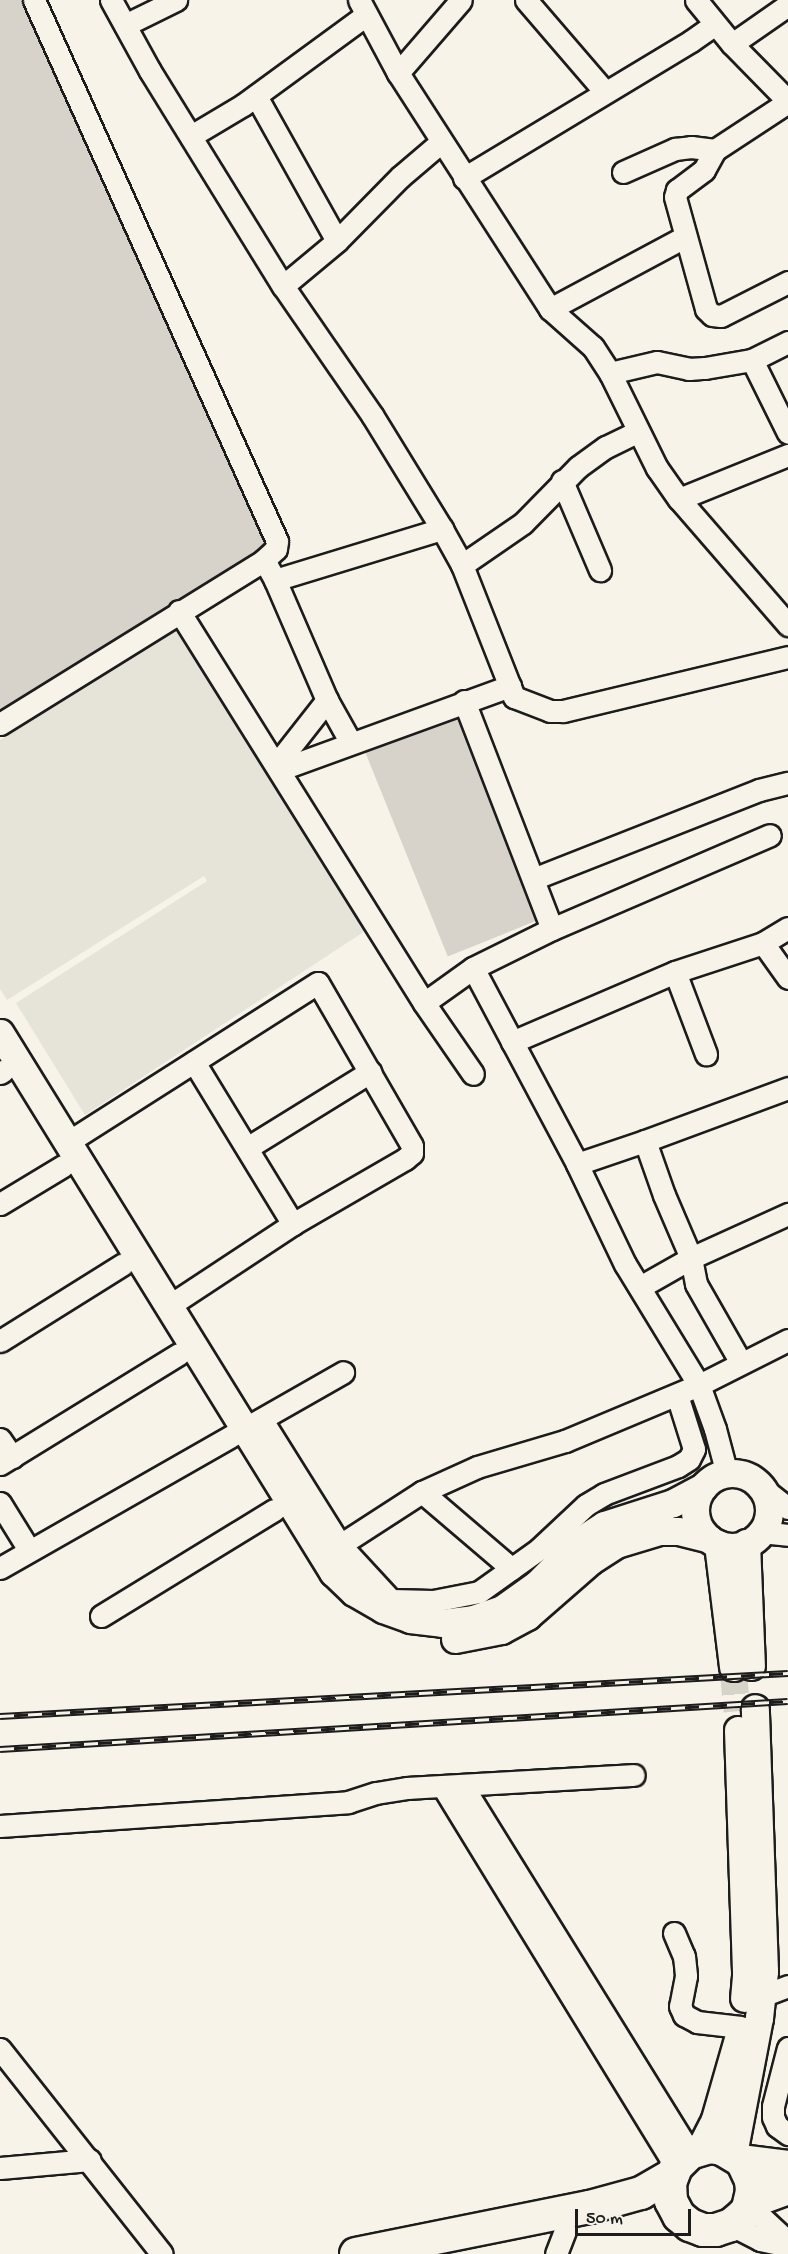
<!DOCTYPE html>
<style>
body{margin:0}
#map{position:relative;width:788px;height:2254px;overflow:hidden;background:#f7f3e8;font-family:"Gochi Hand",sans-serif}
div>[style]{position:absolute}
.built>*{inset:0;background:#e6e3d9}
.green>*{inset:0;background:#d7d3cb;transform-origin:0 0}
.major-tunnel>*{height:27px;margin-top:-13.5px;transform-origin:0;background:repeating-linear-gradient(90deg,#d6d3c9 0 27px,transparent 0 41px)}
.roads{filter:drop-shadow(2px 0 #1c1c1c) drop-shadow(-2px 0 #1c1c1c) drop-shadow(0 2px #1c1c1c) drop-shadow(0 -2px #1c1c1c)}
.minor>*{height:21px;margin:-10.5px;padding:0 10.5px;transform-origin:10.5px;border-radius:10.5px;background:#f7f3e8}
.major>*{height:27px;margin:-13.5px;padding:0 13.5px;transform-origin:13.5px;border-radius:13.5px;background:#f7f3e8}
.major>.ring{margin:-13.5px;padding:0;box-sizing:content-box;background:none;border:27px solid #f7f3e8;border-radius:50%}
.highway>*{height:32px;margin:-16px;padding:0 16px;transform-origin:16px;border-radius:16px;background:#f7f3e8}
.rail>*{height:7px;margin-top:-3.5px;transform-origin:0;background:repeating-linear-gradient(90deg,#f7f3e8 0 14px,#1c1c1c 0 28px);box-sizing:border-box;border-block:2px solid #1c1c1c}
span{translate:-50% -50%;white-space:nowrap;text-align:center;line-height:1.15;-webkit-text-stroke:5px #f7f3e8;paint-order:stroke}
.scale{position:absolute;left:575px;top:2209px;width:116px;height:27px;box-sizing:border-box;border:3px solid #1c1c1c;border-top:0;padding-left:8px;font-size:18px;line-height:21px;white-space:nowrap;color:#1c1c1c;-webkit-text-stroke:4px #f7f3e8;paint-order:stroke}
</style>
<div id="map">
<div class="built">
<i style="clip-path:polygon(179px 629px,368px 929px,85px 1115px,16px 1003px,207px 881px,204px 876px,7px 1000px,0 989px,0 740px)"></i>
</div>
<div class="green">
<i style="clip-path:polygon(0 0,26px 0,271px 543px,0 711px)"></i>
<i style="left:464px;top:703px;width:229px;height:110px;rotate:68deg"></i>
</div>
<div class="major-tunnel">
<i style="left:733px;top:1667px;width:44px;rotate:84.8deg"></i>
</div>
<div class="roads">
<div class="minor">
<i style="left:111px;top:0;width:81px;rotate:61.2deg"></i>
<i style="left:150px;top:71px;width:253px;rotate:58.3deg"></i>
<i style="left:283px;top:286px;width:157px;rotate:55.4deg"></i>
<i style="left:372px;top:415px;width:134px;rotate:58.4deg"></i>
<i style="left:442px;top:529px;width:41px;rotate:60.9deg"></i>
<i style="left:462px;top:565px;width:142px;rotate:68.5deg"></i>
<i style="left:514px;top:697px;width:39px;rotate:21deg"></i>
<i style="left:550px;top:711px;width:13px"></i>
<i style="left:563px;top:711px;width:231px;rotate:-13.5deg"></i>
<i style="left:359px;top:0;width:83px;rotate:61.9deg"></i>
<i style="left:398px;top:73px;width:281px;rotate:57.2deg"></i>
<i style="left:550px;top:309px;width:57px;rotate:41.5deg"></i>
<i style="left:593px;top:347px;width:31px;rotate:57deg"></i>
<i style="left:610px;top:373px;width:106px;rotate:63.7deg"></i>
<i style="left:657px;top:468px;width:38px;rotate:55deg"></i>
<i style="left:679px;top:499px;width:167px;rotate:49.1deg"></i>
<i style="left:526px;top:0;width:121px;rotate:49.3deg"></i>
<i style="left:696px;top:0;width:57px;rotate:50.7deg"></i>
<i style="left:732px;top:44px;width:80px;rotate:45.5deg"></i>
<i style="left:125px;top:25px;width:57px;rotate:-26.1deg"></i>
<i style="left:732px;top:44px;width:68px;rotate:-34.9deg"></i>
<i style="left:398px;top:73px;width:96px;rotate:-49.2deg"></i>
<i style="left:256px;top:96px;width:166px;rotate:60.8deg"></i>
<i style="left:788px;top:102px;width:87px;rotate:146.7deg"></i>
<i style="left:715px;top:150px;width:23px;rotate:119deg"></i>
<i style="left:704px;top:170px;width:34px;rotate:143deg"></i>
<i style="left:677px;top:190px;width:7px;rotate:106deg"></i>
<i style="left:675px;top:197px;width:116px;rotate:74.5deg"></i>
<i style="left:706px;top:309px;width:8px;rotate:45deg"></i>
<i style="left:712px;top:315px;width:9px;rotate:6deg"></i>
<i style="left:721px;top:316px;width:75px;rotate:-26.9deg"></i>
<i style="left:191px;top:136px;width:61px;rotate:-30.8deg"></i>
<i style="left:243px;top:105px;width:152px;rotate:-36.2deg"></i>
<i style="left:623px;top:172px;width:57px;rotate:-23.9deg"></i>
<i style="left:675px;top:149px;width:16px;rotate:-7deg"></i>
<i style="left:691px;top:147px;width:24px;rotate:7deg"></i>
<i style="left:464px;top:178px;width:265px;rotate:-31.1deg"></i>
<i style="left:691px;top:41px;width:29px;rotate:-35deg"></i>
<i style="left:283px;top:286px;width:70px;rotate:-39.8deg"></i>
<i style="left:337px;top:241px;width:90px;rotate:-45.5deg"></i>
<i style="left:400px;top:177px;width:54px;rotate:-40.5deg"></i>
<i style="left:550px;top:309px;width:152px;rotate:-28.2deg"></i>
<i style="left:752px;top:360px;width:81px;rotate:63.7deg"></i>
<i style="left:610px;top:373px;width:48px;rotate:-13.2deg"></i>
<i style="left:657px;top:362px;width:33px;rotate:12deg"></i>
<i style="left:689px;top:369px;width:16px;rotate:-4deg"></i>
<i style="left:705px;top:368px;width:48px;rotate:-9.7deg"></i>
<i style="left:752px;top:360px;width:40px;rotate:-26.6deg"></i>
<i style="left:562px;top:481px;width:97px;rotate:66.9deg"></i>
<i style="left:679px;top:499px;width:118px;rotate:-22deg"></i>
<i style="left:264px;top:560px;width:23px;rotate:61deg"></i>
<i style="left:275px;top:580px;width:131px;rotate:66.6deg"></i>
<i style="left:327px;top:700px;width:49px;rotate:60.8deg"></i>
<i style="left:462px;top:565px;width:74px;rotate:-34.5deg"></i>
<i style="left:523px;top:523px;width:78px;rotate:-45.5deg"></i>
<i style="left:578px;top:467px;width:34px;rotate:-36deg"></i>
<i style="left:606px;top:447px;width:34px;rotate:-26deg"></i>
<i style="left:275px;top:580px;width:175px;rotate:-17deg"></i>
<i style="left:179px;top:611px;width:462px;rotate:58deg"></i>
<i style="left:424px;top:1003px;width:86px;rotate:55.4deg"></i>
<i style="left:464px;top:701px;width:244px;rotate:68.9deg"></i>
<i style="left:0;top:724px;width:311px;rotate:-31.8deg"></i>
<i style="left:264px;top:560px;width:16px;rotate:-43deg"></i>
<i style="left:276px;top:549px;width:8px;rotate:-83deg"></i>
<i style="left:277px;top:541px;width:593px;rotate:-114.19deg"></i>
<i style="left:276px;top:765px;width:83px;rotate:-51.9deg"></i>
<i style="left:279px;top:770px;width:246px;rotate:-20deg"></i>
<i style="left:533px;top:879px;width:243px;rotate:-21.5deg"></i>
<i style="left:759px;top:790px;width:30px;rotate:-14deg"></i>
<i style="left:763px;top:943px;width:43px;rotate:54.5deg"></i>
<i style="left:473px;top:968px;width:222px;rotate:62deg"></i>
<i style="left:577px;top:1164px;width:111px;rotate:64.4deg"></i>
<i style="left:625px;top:1264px;width:142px;rotate:58.6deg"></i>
<i style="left:699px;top:1385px;width:47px;rotate:70deg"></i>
<i style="left:715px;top:1429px;width:47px;rotate:75.1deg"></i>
<i style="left:675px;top:972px;width:88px;rotate:69.3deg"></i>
<i style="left:424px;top:1003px;width:60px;rotate:-35.5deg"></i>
<i style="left:473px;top:968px;width:88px;rotate:-26.3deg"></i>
<i style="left:552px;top:929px;width:237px;rotate:-23.3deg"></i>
<i style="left:512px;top:1042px;width:177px;rotate:-23.2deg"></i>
<i style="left:675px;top:972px;width:93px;rotate:-18.2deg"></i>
<i style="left:763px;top:943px;width:29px;rotate:-31deg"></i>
<i style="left:194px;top:1062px;width:190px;rotate:58.6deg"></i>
<i style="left:0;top:1073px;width:4px;rotate:-34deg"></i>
<i style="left:645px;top:1141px;width:57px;rotate:70.6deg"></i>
<i style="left:664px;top:1195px;width:69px;rotate:66.8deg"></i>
<i style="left:691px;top:1258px;width:26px;rotate:79deg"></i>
<i style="left:696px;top:1284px;width:91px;rotate:60.3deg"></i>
<i style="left:68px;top:1142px;width:296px;rotate:-32.5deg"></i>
<i style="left:318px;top:983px;width:188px;rotate:60deg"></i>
<i style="left:412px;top:1146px;width:7px;rotate:90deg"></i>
<i style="left:412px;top:1153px;width:9px;rotate:139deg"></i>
<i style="left:405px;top:1159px;width:129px;rotate:149.9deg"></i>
<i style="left:293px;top:1224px;width:147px;rotate:146.6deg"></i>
<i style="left:247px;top:1148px;width:145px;rotate:-31.7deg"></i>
<i style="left:577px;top:1164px;width:72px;rotate:-18.7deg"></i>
<i style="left:645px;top:1141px;width:153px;rotate:-20.3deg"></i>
<i style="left:0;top:1204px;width:74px;rotate:-31.1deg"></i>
<i style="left:640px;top:1287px;width:59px;rotate:-29.6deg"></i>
<i style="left:691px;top:1258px;width:107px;rotate:-24.4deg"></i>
<i style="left:0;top:1341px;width:145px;rotate:-32deg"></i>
<i style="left:262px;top:1420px;width:147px;rotate:58deg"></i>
<i style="left:340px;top:1545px;width:75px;rotate:47.2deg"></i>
<i style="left:391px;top:1600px;width:14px;rotate:69deg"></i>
<i style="left:0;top:1439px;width:22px;rotate:56deg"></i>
<i style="left:0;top:1464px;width:210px;rotate:-31.6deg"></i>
<i style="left:761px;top:1487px;width:34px;rotate:38deg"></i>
<i style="left:422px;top:1492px;width:118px;rotate:40.5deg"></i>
<i style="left:0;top:1503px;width:55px;rotate:58.3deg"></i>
<i style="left:761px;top:1532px;width:27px;rotate:6deg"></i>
<i style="left:340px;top:1545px;width:98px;rotate:-32.9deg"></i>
<i style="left:422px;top:1492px;width:60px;rotate:-24.4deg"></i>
<i style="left:477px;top:1467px;width:92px;rotate:-16.5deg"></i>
<i style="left:565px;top:1441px;width:145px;rotate:-22.7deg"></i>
<i style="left:699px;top:1385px;width:100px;rotate:-26.8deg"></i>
<i style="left:0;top:1568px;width:395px;rotate:-29.7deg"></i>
<i style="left:391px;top:1600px;width:42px;rotate:1.4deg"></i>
<i style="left:433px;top:1601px;width:47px;rotate:-11.1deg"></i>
<i style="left:479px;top:1592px;width:74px;rotate:-35.6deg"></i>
<i style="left:539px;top:1549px;width:64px;rotate:-43.1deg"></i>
<i style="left:586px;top:1505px;width:21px;rotate:-31deg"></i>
<i style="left:604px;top:1494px;width:79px;rotate:-20.7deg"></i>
<i style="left:678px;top:1466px;width:13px;rotate:-32deg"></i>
<i style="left:689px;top:1459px;width:11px;rotate:-63deg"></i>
<i style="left:694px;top:1449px;width:57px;rotate:-107.5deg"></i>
<i style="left:101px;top:1616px;width:203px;rotate:-31.5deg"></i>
<i style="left:462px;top:1785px;width:433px;rotate:58.2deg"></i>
<i style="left:443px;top:1787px;width:446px;rotate:58.5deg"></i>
<i style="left:0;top:1826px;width:349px;rotate:-3.9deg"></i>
<i style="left:348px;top:1802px;width:29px;rotate:-18deg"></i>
<i style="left:376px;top:1793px;width:32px;rotate:-9deg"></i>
<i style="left:408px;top:1788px;width:226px;rotate:-3.3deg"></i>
<i style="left:674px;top:1933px;width:25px;rotate:67deg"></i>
<i style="left:684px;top:1956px;width:20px;rotate:84deg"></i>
<i style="left:686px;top:1976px;width:31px;rotate:101deg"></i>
<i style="left:680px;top:2006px;width:10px;rotate:66deg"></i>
<i style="left:684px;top:2015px;width:15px;rotate:28deg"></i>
<i style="left:697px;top:2022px;width:44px;rotate:6.5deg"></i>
<i style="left:762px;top:1996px;width:28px;rotate:-21deg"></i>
<i style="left:788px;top:2048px;width:60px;rotate:104.5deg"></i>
<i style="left:773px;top:2106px;width:11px;rotate:90deg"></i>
<i style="left:773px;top:2117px;width:10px;rotate:66deg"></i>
<i style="left:777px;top:2126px;width:14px;rotate:36deg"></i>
<i style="left:0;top:2049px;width:261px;rotate:51.7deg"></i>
<i style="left:0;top:2168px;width:90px;rotate:-5.1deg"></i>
<i style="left:748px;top:2209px;width:13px;rotate:29deg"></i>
<i style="left:759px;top:2215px;width:40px;rotate:43deg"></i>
<i style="left:731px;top:2225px;width:33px;rotate:27deg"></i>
<i style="left:760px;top:2240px;width:29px;rotate:12deg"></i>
<i style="left:556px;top:2254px;width:25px;rotate:-69deg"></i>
</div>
<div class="major">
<i style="left:0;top:1033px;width:634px;rotate:58.29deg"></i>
<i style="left:333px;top:1572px;width:29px;rotate:44deg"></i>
<i style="left:354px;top:1592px;width:34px;rotate:30deg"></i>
<i style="left:383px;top:1609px;width:29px;rotate:20deg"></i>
<i style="left:410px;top:1619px;width:32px;rotate:7deg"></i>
<i style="left:442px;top:1623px;width:31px;rotate:-7deg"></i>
<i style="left:473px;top:1619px;width:31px;rotate:-19deg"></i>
<i style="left:502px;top:1609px;width:43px;rotate:-35.5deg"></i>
<i style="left:537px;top:1584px;width:62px;rotate:-45deg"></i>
<i style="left:581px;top:1540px;width:27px;rotate:-33deg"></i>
<i style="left:604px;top:1525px;width:72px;rotate:-17.7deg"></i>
<i style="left:673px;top:1503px;width:34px;rotate:-28deg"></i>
<i class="ring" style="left:695px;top:1473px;width:47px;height:47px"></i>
<i style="left:746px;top:1543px;width:123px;rotate:87.7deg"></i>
<i style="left:718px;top:1544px;width:124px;rotate:83deg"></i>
<i style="left:455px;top:1639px;width:47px;rotate:-11.1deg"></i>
<i style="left:501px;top:1630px;width:30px;rotate:-28deg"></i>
<i style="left:527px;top:1616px;width:84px;rotate:-41.1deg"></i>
<i style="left:590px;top:1561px;width:31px;rotate:-33deg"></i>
<i style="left:616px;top:1544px;width:45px;rotate:-16.8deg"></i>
<i style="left:659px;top:1531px;width:19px"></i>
<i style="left:678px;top:1531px;width:32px;rotate:14deg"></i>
<i style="left:738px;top:1730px;width:246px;rotate:88.1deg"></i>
<i style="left:746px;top:1976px;width:22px;rotate:95deg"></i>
<i style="left:700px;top:2149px;width:34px;rotate:-63deg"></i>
<i style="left:715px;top:2119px;width:83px;rotate:-74deg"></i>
<i style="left:733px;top:2154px;width:138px;rotate:-79.2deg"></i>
<i style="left:759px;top:2018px;width:47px;rotate:-83.9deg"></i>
<i style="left:764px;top:1971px;width:263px;rotate:-92deg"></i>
</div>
<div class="highway">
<i style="left:742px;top:2161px;width:21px;rotate:65deg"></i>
<i style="left:751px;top:2180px;width:11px;rotate:85deg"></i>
<i style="left:752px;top:2191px;width:18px;rotate:103deg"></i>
<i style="left:748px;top:2209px;width:8px;rotate:130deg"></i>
<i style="left:743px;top:2215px;width:16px;rotate:140deg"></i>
<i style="left:731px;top:2225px;width:16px;rotate:162deg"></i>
<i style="left:716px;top:2230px;width:13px;rotate:180deg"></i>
<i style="left:703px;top:2230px;width:14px;rotate:-159deg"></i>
<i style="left:690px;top:2225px;width:14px;rotate:-141deg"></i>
<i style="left:679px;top:2216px;width:17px;rotate:-118deg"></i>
<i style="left:671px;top:2201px;width:18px;rotate:-93deg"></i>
<i style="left:670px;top:2183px;width:17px;rotate:-69deg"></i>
<i style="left:676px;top:2167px;width:20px;rotate:-45deg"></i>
<i style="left:690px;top:2153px;width:21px;rotate:-17deg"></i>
<i style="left:710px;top:2147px;width:12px;rotate:9deg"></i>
<i style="left:722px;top:2149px;width:23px;rotate:31deg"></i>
<i style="left:742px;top:2161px;width:46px;rotate:7.4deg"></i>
<i style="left:750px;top:2202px;width:40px;rotate:-20.2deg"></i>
<i style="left:356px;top:2254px;width:239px;rotate:-11.4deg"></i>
<i style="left:590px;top:2207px;width:53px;rotate:-15.4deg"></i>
<i style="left:641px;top:2193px;width:36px;rotate:-30deg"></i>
</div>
</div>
<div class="rail">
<i style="left:0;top:1716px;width:789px;rotate:-3.12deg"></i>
<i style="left:0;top:1749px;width:789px;rotate:-3.49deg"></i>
</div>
<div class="scale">50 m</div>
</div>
